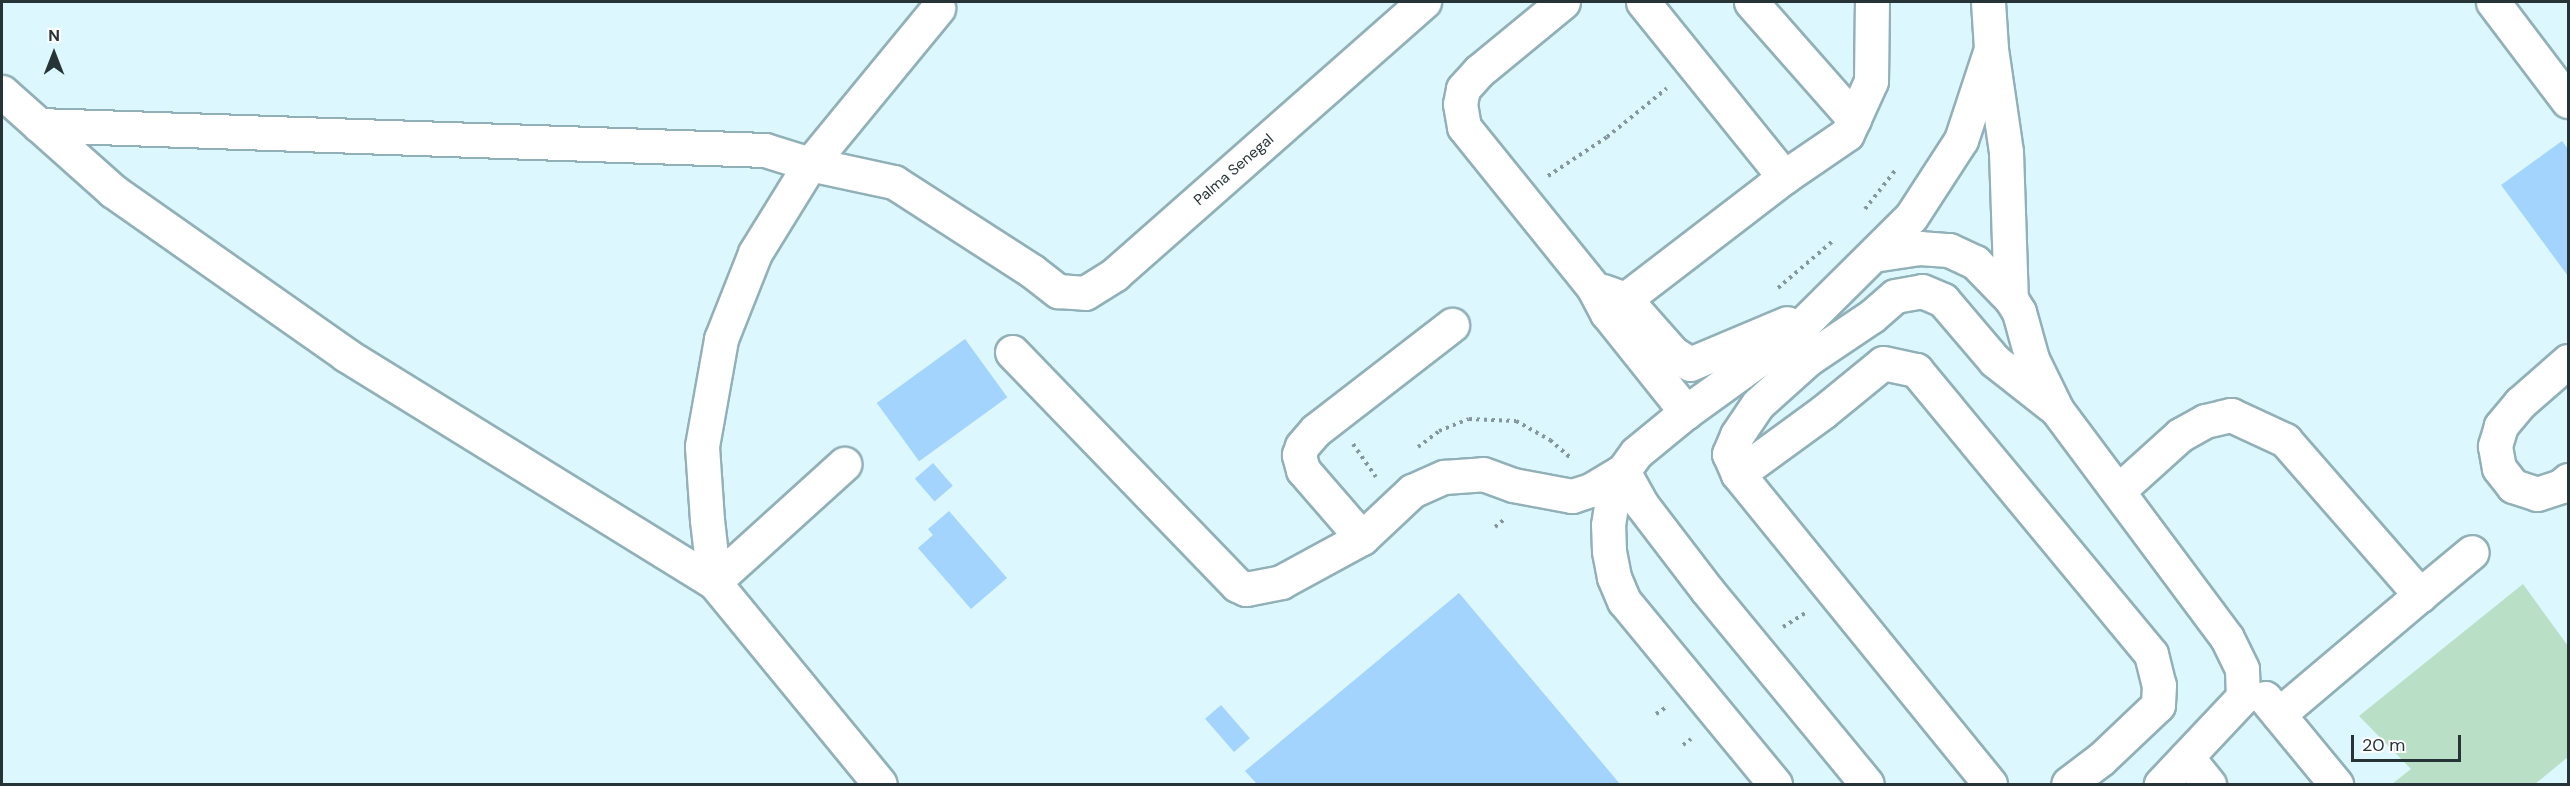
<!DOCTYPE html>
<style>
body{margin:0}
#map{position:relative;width:2570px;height:786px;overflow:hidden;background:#dcf7fd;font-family:"DM Sans",sans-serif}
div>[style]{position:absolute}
.green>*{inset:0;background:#b9e0c7}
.building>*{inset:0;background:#a2d4fd;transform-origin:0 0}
.path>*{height:4px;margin-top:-2px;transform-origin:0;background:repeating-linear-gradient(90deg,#83979c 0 3px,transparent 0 7.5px)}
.roads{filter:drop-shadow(2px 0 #91b0b8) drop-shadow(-2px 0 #91b0b8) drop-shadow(0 2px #91b0b8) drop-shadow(0 -2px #91b0b8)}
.minor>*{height:33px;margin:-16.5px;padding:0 16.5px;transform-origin:16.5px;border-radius:16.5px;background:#fff}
span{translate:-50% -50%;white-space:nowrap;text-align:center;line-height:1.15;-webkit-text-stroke:4.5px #fefefe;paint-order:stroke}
.street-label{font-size:15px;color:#273437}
.frame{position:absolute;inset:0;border:3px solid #273437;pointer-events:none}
.north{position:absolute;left:24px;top:24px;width:60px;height:60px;-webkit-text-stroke:4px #fefefe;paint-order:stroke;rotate:0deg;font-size:16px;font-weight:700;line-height:24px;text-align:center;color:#273437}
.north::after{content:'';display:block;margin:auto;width:21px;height:27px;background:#273437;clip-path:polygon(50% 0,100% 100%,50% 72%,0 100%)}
.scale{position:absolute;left:2351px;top:735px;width:110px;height:27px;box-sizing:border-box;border:3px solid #273437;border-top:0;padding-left:8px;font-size:18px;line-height:21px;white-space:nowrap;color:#273437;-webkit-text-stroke:4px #fefefe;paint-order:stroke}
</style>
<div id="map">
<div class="green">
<i style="clip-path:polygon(2523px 584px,2568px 646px,2568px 757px,2535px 784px,2392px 784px,2411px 769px,2359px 716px)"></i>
</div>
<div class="building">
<i style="clip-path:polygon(2562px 141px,2568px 149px,2568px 276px,2501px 185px)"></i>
<i style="left:965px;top:339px;width:72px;height:109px;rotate:54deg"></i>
<i style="left:933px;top:463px;width:30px;height:24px;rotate:49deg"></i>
<i style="clip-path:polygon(949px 511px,1007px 578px,971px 609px,918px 548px,933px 535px,928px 529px)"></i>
<i style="clip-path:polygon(1459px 593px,1620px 784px,1257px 784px,1245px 771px)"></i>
<i style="left:1221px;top:705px;width:44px;height:21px;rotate:49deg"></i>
</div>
<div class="path">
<i style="left:1548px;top:176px;width:71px;rotate:-33.5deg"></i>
<i style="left:1607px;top:137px;width:77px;rotate:-39.2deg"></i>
<i style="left:1865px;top:209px;width:52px;rotate:-52deg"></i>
<i style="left:1778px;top:288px;width:74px;rotate:-40.6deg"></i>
<i style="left:1353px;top:444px;width:40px;rotate:55.1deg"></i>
<i style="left:1418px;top:447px;width:26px;rotate:-37deg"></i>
<i style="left:1439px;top:431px;width:32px;rotate:-22deg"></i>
<i style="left:1469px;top:419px;width:47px;rotate:2.4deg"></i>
<i style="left:1516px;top:421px;width:39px;rotate:29deg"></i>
<i style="left:1550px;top:440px;width:28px;rotate:41deg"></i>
<i style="left:1495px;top:527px;width:13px;rotate:-39deg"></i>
<i style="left:1783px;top:627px;width:28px;rotate:-32deg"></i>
<i style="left:1656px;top:714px;width:11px;rotate:-34deg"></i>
<i style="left:1683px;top:745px;width:10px;rotate:-37deg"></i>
</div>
<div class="roads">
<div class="minor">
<i style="left:1563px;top:2px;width:109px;rotate:140.6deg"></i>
<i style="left:1479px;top:71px;width:24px;rotate:132deg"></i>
<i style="left:1463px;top:89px;width:15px;rotate:101deg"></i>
<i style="left:1460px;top:104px;width:23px;rotate:80deg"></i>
<i style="left:1464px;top:127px;width:206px;rotate:51.1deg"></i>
<i style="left:1593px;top:287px;width:30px;rotate:62deg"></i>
<i style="left:1607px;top:313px;width:127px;rotate:51.4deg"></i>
<i style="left:1643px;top:2px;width:225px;rotate:51.1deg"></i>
<i style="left:1751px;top:2px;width:156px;rotate:48.6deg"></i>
<i style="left:1988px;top:2px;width:47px;rotate:86.3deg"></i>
<i style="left:1991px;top:49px;width:104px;rotate:81.7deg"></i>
<i style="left:2006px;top:152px;width:147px;rotate:88.1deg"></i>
<i style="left:2011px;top:299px;width:15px;rotate:58deg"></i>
<i style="left:2019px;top:312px;width:49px;rotate:74.5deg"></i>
<i style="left:2032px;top:359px;width:57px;rotate:63.9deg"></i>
<i style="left:2057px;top:410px;width:284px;rotate:53.3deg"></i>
<i style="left:2227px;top:638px;width:34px;rotate:64deg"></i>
<i style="left:2242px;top:669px;width:28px;rotate:88deg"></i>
<i style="left:2243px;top:697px;width:120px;rotate:133.3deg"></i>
<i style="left:2493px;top:2px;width:124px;rotate:52.9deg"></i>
<i style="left:2px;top:92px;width:149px;rotate:41.7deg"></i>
<i style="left:113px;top:191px;width:285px;rotate:35.1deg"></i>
<i style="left:346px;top:355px;width:432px;rotate:31.7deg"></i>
<i style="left:714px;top:582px;width:261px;rotate:50.6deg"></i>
<i style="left:39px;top:125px;width:726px;rotate:1.97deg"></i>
<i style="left:765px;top:150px;width:47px;rotate:17.3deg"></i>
<i style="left:810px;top:164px;width:86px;rotate:12.1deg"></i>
<i style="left:894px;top:182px;width:164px;rotate:32.8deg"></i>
<i style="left:1032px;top:271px;width:33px;rotate:38deg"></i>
<i style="left:1058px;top:291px;width:27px;rotate:4deg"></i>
<i style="left:1085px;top:293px;width:36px;rotate:-32deg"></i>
<i style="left:1115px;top:274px;width:412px;rotate:-41.4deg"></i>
<i style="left:1873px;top:255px;width:47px;rotate:-8.7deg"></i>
<i style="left:1919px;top:248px;width:30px;rotate:4deg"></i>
<i style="left:1949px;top:250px;width:29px;rotate:25deg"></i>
<i style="left:1975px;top:262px;width:52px;rotate:45.8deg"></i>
<i style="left:1603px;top:291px;width:23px;rotate:20deg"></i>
<i style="left:1625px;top:299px;width:72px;rotate:48.4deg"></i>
<i style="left:1673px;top:353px;width:20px;rotate:33deg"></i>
<i style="left:1690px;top:364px;width:105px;rotate:-22.9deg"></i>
<i style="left:1607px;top:313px;width:223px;rotate:-37.5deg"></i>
<i style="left:1784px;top:177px;width:76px;rotate:-34.3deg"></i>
<i style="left:1847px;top:134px;width:58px;rotate:-65.6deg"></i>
<i style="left:1871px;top:81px;width:79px;rotate:-89.3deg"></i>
<i style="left:1012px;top:352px;width:324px;rotate:46deg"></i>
<i style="left:1237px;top:585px;width:10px;rotate:24deg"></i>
<i style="left:1246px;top:589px;width:36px;rotate:-11deg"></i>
<i style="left:1281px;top:582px;width:92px;rotate:-28.5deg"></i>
<i style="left:1362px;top:538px;width:69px;rotate:-43.2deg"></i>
<i style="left:1412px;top:491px;width:35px;rotate:-24deg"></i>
<i style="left:1444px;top:477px;width:39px;rotate:-4deg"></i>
<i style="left:1483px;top:474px;width:32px;rotate:20deg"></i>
<i style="left:1513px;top:485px;width:60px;rotate:10.6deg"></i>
<i style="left:1572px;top:496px;width:20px;rotate:-18deg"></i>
<i style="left:1591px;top:490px;width:37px;rotate:-31deg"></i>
<i style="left:1623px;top:471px;width:39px;rotate:61deg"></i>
<i style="left:1642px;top:505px;width:107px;rotate:52.6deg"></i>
<i style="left:1707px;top:590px;width:251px;rotate:50.5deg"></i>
<i style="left:2568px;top:361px;width:64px;rotate:138.8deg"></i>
<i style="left:2520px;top:403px;width:30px;rotate:130deg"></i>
<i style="left:2501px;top:426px;width:21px;rotate:107deg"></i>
<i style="left:2495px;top:446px;width:22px;rotate:80deg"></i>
<i style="left:2499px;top:468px;width:23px;rotate:52deg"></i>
<i style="left:2513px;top:486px;width:25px;rotate:18deg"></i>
<i style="left:2537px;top:494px;width:25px;rotate:-18deg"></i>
<i style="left:2561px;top:486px;width:9px;rotate:-41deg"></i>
<i style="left:1738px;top:474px;width:105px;rotate:-36.1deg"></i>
<i style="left:1823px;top:412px;width:77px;rotate:-39.2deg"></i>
<i style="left:1883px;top:363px;width:34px;rotate:12deg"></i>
<i style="left:1916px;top:370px;width:369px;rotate:50.4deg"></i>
<i style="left:2151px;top:654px;width:32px;rotate:76deg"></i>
<i style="left:2159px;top:685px;width:20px;rotate:93deg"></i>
<i style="left:2158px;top:705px;width:79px;rotate:136.5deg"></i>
<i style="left:2101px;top:759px;width:41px;rotate:142.9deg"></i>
<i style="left:2118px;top:491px;width:84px;rotate:-42.1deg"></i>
<i style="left:2180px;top:435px;width:29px;rotate:-29deg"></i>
<i style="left:2205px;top:421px;width:27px;rotate:-13deg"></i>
<i style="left:2231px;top:415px;width:60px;rotate:24.8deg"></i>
<i style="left:2285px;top:440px;width:206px;rotate:48.9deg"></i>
<i style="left:2420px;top:595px;width:185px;rotate:139.8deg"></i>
<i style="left:1362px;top:538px;width:90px;rotate:-130.9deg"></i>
<i style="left:1303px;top:470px;width:16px;rotate:-105deg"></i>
<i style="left:1299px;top:455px;width:9px;rotate:-72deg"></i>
<i style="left:1302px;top:446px;width:21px;rotate:-49deg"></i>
<i style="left:1316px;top:430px;width:172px;rotate:-37.7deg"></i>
<i style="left:714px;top:582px;width:62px;rotate:-96.4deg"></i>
<i style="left:707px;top:520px;width:74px;rotate:-93.9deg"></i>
<i style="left:702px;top:446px;width:109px;rotate:-79.9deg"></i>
<i style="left:721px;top:339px;width:92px;rotate:-68.4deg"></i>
<i style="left:755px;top:253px;width:105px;rotate:-58.3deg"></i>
<i style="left:810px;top:164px;width:202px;rotate:-50.6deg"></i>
<i style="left:714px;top:582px;width:176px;rotate:-42.2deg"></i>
<i style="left:2420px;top:595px;width:67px;rotate:-39.6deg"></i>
<i style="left:2265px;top:698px;width:112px;rotate:50.5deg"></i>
<i style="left:2187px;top:757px;width:35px;rotate:51deg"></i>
<i style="left:1775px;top:784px;width:237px;rotate:-129.5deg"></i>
<i style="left:1624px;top:601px;width:26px;rotate:-113deg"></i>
<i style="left:1614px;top:577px;width:26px;rotate:-101deg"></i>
<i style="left:1609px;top:551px;width:26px;rotate:-92deg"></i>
<i style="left:1608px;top:525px;width:26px;rotate:-81deg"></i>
<i style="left:1612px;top:499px;width:30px;rotate:-69deg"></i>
<i style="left:1623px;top:471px;width:22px;rotate:-54deg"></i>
<i style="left:1636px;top:453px;width:65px;rotate:-39.4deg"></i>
<i style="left:1686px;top:412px;width:128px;rotate:-35.8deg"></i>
<i style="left:1790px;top:337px;width:170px;rotate:-44.8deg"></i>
<i style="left:1911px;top:217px;width:92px;rotate:-57deg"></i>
<i style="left:1961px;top:140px;width:96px;rotate:-71.8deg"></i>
<i style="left:1990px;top:784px;width:400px;rotate:-129.1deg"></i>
<i style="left:1738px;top:474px;width:22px;rotate:-114deg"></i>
<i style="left:1729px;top:454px;width:21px;rotate:-67deg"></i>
<i style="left:1737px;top:435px;width:37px;rotate:-56deg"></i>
<i style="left:1758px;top:404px;width:67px;rotate:-42deg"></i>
<i style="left:1808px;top:359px;width:77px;rotate:-33.9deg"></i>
<i style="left:1872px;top:316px;width:30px;rotate:-41deg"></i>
<i style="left:1895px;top:296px;width:27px;rotate:-10deg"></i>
<i style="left:1922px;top:291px;width:23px;rotate:23deg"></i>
<i style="left:1943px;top:300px;width:80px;rotate:49.6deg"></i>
<i style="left:1995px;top:361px;width:71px;rotate:38.2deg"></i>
</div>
</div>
<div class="street-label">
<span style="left:1234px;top:170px;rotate:-41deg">Palma Senegal</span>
</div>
<div class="frame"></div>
<div class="north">N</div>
<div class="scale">20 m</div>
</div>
